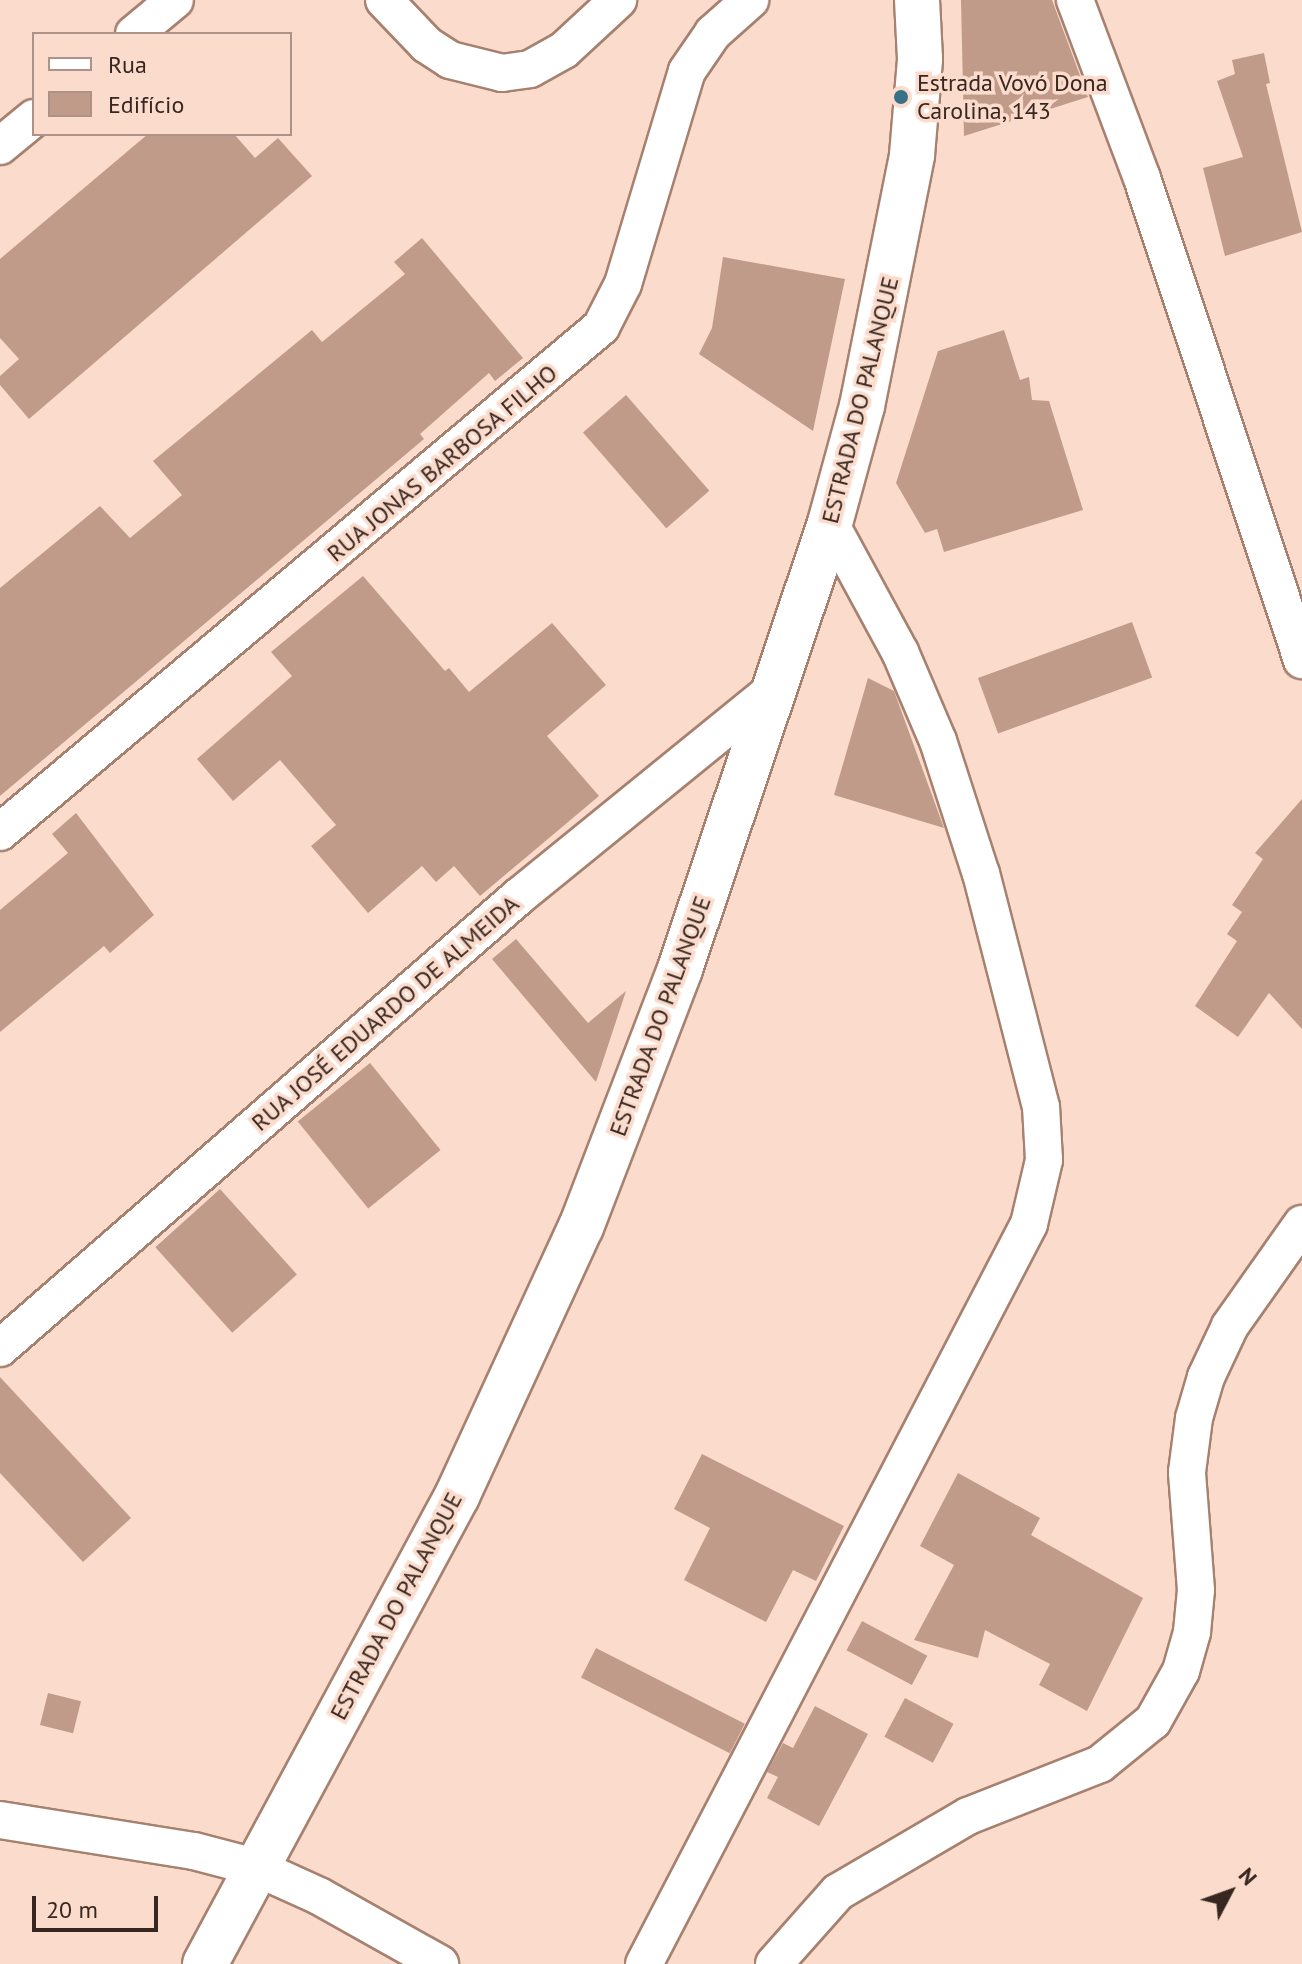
<!DOCTYPE html>
<meta charset="utf-8">
<style>
body{margin:0}
#map{position:relative;width:1302px;height:1964px;overflow:hidden;background:#fbdbcb;font-family:"PT Sans",sans-serif}
div>[style]{position:absolute}
.building>*{inset:0;background:#c19b89;transform-origin:0 0}
.roads{filter:drop-shadow(2px 0 #a68170) drop-shadow(-2px 0 #a68170) drop-shadow(0 2px #a68170) drop-shadow(0 -2px #a68170)}
.street>*{height:36px;margin:-18px;padding:0 18px;transform-origin:18px;border-radius:18px;background:#fff}
.secondary>*{height:44px;margin:-22px;padding:0 22px;transform-origin:22px;border-radius:22px;background:#fff}
.dots>*{width:22px;height:22px;translate:-50% -50%;box-sizing:border-box;border:4px solid #fbdbcb;border-radius:50%}
span{translate:-50% -50%;white-space:nowrap;text-align:center;line-height:1.15;-webkit-text-stroke:7px #fbdbcb;paint-order:stroke}
.poi-label{font-size:24px;color:#372720}
.left{translate:0 -50%;text-align:left}
.street-label{font-size:24px;color:#372720}
.legend{position:absolute;left:32px;top:32px;width:260px;height:104px;box-sizing:border-box;background:#fbdbcb;border:2px solid #ad9387;margin:0;padding:10px 14px;list-style:none;font-size:24px;color:#372720}
.legend li{display:flex;align-items:center;gap:16px;height:40px}
.legend b{width:40px;border:2px solid #ad9387}
.north{position:absolute;left:1190px;top:1852px;width:80px;height:80px;-webkit-text-stroke:6px #fbdbcb;paint-order:stroke;rotate:49deg;font-size:22px;font-weight:700;line-height:32px;text-align:center;color:#372720}
.north::after{content:'';display:block;margin:auto;width:28px;height:36px;background:#372720;clip-path:polygon(50% 0,100% 100%,50% 72%,0 100%)}
.scale{position:absolute;left:32px;top:1896px;width:126px;height:36px;box-sizing:border-box;border:4px solid #372720;border-top:0;padding-left:10px;font-size:24px;line-height:28px;white-space:nowrap;color:#372720;-webkit-text-stroke:6px #fbdbcb;paint-order:stroke}
</style>
<div id="map">
<div class="building">
<i style="clip-path:polygon(961px 0,1052px 0,1088px 97px,964px 136px)"></i>
<i style="clip-path:polygon(1264px 53px,1270px 83px,1266px 84px,1302px 232px,1225px 256px,1203px 168px,1243px 157px,1217px 81px,1235px 74px,1232px 60px)"></i>
<i style="clip-path:polygon(148px 134px,234px 134px,255px 158px,278px 138px,312px 176px,29px 419px,0 385px,0 376px,19px 359px,0 338px,0 259px)"></i>
<i style="clip-path:polygon(422px 238px,523px 358px,495px 381px,489px 373px,420px 434px,424px 439px,0 796px,0 588px,100px 506px,130px 538px,182px 495px,153px 461px,312px 330px,322px 342px,405px 274px,394px 262px)"></i>
<i style="clip-path:polygon(723px 257px,845px 279px,813px 431px,699px 354px,712px 328px)"></i>
<i style="clip-path:polygon(1004px 330px,1020px 380px,1029px 377px,1032px 400px,1049px 401px,1083px 510px,944px 552px,937px 529px,925px 533px,896px 483px,938px 351px)"></i>
<i style="left:626px;top:395px;width:127px;height:57px;rotate:49deg"></i>
<i style="clip-path:polygon(363px 576px,445px 671px,449px 668px,469px 692px,552px 623px,606px 685px,547px 736px,599px 796px,480px 896px,454px 866px,436px 882px,422px 866px,368px 913px,311px 846px,336px 825px,280px 760px,233px 801px,197px 759px,292px 676px,271px 652px)"></i>
<i style="left:1132px;top:622px;width:59px;height:164px;rotate:70deg"></i>
<i style="clip-path:polygon(868px 678px,894px 691px,944px 828px,834px 795px)"></i>
<i style="clip-path:polygon(1302px 799px,1302px 1029px,1269px 993px,1238px 1037px,1195px 1006px,1237px 941px,1227px 934px,1242px 912px,1232px 905px,1263px 859px,1255px 853px)"></i>
<i style="clip-path:polygon(76px 813px,154px 915px,110px 953px,104px 946px,0 1032px,0 910px,68px 853px,52px 834px)"></i>
<i style="clip-path:polygon(516px 939px,588px 1023px,626px 991px,596px 1082px,492px 959px)"></i>
<i style="left:370px;top:1063px;width:112px;height:93px;rotate:51deg"></i>
<i style="left:220px;top:1189px;width:115px;height:87px;rotate:48deg"></i>
<i style="clip-path:polygon(0 1377px,131px 1518px,83px 1562px,0 1473px)"></i>
<i style="clip-path:polygon(702px 1454px,844px 1526px,816px 1581px,793px 1570px,766px 1622px,684px 1580px,710px 1528px,674px 1509px)"></i>
<i style="clip-path:polygon(958px 1473px,1040px 1518px,1031px 1535px,1143px 1598px,1087px 1711px,1039px 1685px,1050px 1664px,985px 1630px,978px 1658px,914px 1640px,954px 1565px,920px 1546px)"></i>
<i style="left:862px;top:1621px;width:74px;height:33px;rotate:28deg"></i>
<i style="left:596px;top:1648px;width:167px;height:33px;rotate:27deg"></i>
<i style="left:48px;top:1693px;width:34px;height:33px;rotate:14deg"></i>
<i style="left:905px;top:1698px;width:55px;height:44px;rotate:28deg"></i>
<i style="clip-path:polygon(815px 1706px,868px 1734px,819px 1826px,767px 1798px,778px 1777px,767px 1772px,783px 1743px,793px 1748px)"></i>
</div>
<div class="roads">
<div class="street">
<i style="left:384px;top:0;width:62px;rotate:46.3deg"></i>
<i style="left:427px;top:45px;width:27px;rotate:33deg"></i>
<i style="left:450px;top:60px;width:54px;rotate:14deg"></i>
<i style="left:502px;top:73px;width:28px;rotate:-8deg"></i>
<i style="left:530px;top:69px;width:39px;rotate:-29deg"></i>
<i style="left:564px;top:50px;width:74px;rotate:-42.8deg"></i>
<i style="left:1075px;top:0;width:190px;rotate:69.4deg"></i>
<i style="left:1142px;top:178px;width:508px;rotate:71.64deg"></i>
<i style="left:134px;top:34px;width:53px;rotate:-39.7deg"></i>
<i style="left:0;top:146px;width:44px;rotate:-39.5deg"></i>
<i style="left:0;top:832px;width:785px;rotate:-40.04deg"></i>
<i style="left:601px;top:327px;width:48px;rotate:-62.9deg"></i>
<i style="left:623px;top:284px;width:222px;rotate:-73.3deg"></i>
<i style="left:687px;top:71px;width:46px;rotate:-55.6deg"></i>
<i style="left:713px;top:33px;width:50px;rotate:-41.7deg"></i>
<i style="left:0;top:1348px;width:687px;rotate:-41.04deg"></i>
<i style="left:518px;top:897px;width:333px;rotate:-39.1deg"></i>
<i style="left:0;top:1820px;width:196px;rotate:9.1deg"></i>
<i style="left:194px;top:1851px;width:63px;rotate:14.7deg"></i>
<i style="left:255px;top:1867px;width:70px;rotate:24.4deg"></i>
<i style="left:319px;top:1896px;width:139px;rotate:29.3deg"></i>
<i style="left:644px;top:1964px;width:834px;rotate:-62.51deg"></i>
<i style="left:1029px;top:1224px;width:66px;rotate:-76.8deg"></i>
<i style="left:1044px;top:1160px;width:53px;rotate:-93.2deg"></i>
<i style="left:1041px;top:1107px;width:241px;rotate:-104.4deg"></i>
<i style="left:981px;top:874px;width:140px;rotate:-107.9deg"></i>
<i style="left:938px;top:741px;width:97px;rotate:-113.1deg"></i>
<i style="left:900px;top:652px;width:147px;rotate:-118.5deg"></i>
<i style="left:774px;top:1964px;width:96px;rotate:-48.4deg"></i>
<i style="left:838px;top:1892px;width:151px;rotate:-30.3deg"></i>
<i style="left:968px;top:1816px;width:142px;rotate:-21.5deg"></i>
<i style="left:1100px;top:1764px;width:68px;rotate:-39.1deg"></i>
<i style="left:1153px;top:1721px;width:57px;rotate:-60.8deg"></i>
<i style="left:1181px;top:1671px;width:41px;rotate:-74.2deg"></i>
<i style="left:1192px;top:1632px;width:42px;rotate:-84.6deg"></i>
<i style="left:1196px;top:1590px;width:118px;rotate:-94.4deg"></i>
<i style="left:1187px;top:1472px;width:54px;rotate:-82.6deg"></i>
<i style="left:1194px;top:1418px;width:43px;rotate:-73.7deg"></i>
<i style="left:1206px;top:1377px;width:56px;rotate:-64.8deg"></i>
<i style="left:1230px;top:1326px;width:125px;rotate:-54.8deg"></i>
</div>
<div class="secondary">
<i style="left:205px;top:1964px;width:532px;rotate:-61.7deg"></i>
<i style="left:457px;top:1496px;width:296px;rotate:-65.3deg"></i>
<i style="left:581px;top:1227px;width:276px;rotate:-69deg"></i>
<i style="left:680px;top:969px;width:471px;rotate:-71.4deg"></i>
<i style="left:830px;top:523px;width:121px;rotate:-74.7deg"></i>
<i style="left:862px;top:406px;width:256px;rotate:-78.7deg"></i>
<i style="left:912px;top:155px;width:96px;rotate:-85.2deg"></i>
<i style="left:920px;top:59px;width:59px;rotate:-92.9deg"></i>
</div>
</div>
<div class="dots">
<i style="left:901px;top:97px;background:#357189"></i>
</div>
<div class="poi-label">
<span class="left" style="left:917px;top:97px">Estrada Vovó Dona<br>Carolina, 143</span>
</div>
<div class="street-label">
<span style="left:860px;top:400px;rotate:-76deg">ESTRADA DO PALANQUE</span>
<span style="left:442px;top:463px;rotate:-40deg">RUA JONAS BARBOSA FILHO</span>
<span style="left:385px;top:1013px;rotate:-41deg">RUA JOSÉ EDUARDO DE ALMEIDA</span>
<span style="left:660px;top:1016px;rotate:-70deg">ESTRADA DO PALANQUE</span>
<span style="left:396px;top:1606px;rotate:-62deg">ESTRADA DO PALANQUE</span>
</div>
<ul class="legend">
<li><b style="height:10px;background:#fff"></b>Rua</li>
<li><b style="height:22px;background:#c19b89"></b>Edifício</li>
</ul>
<div class="north">N</div>
<div class="scale">20 m</div>
</div>
